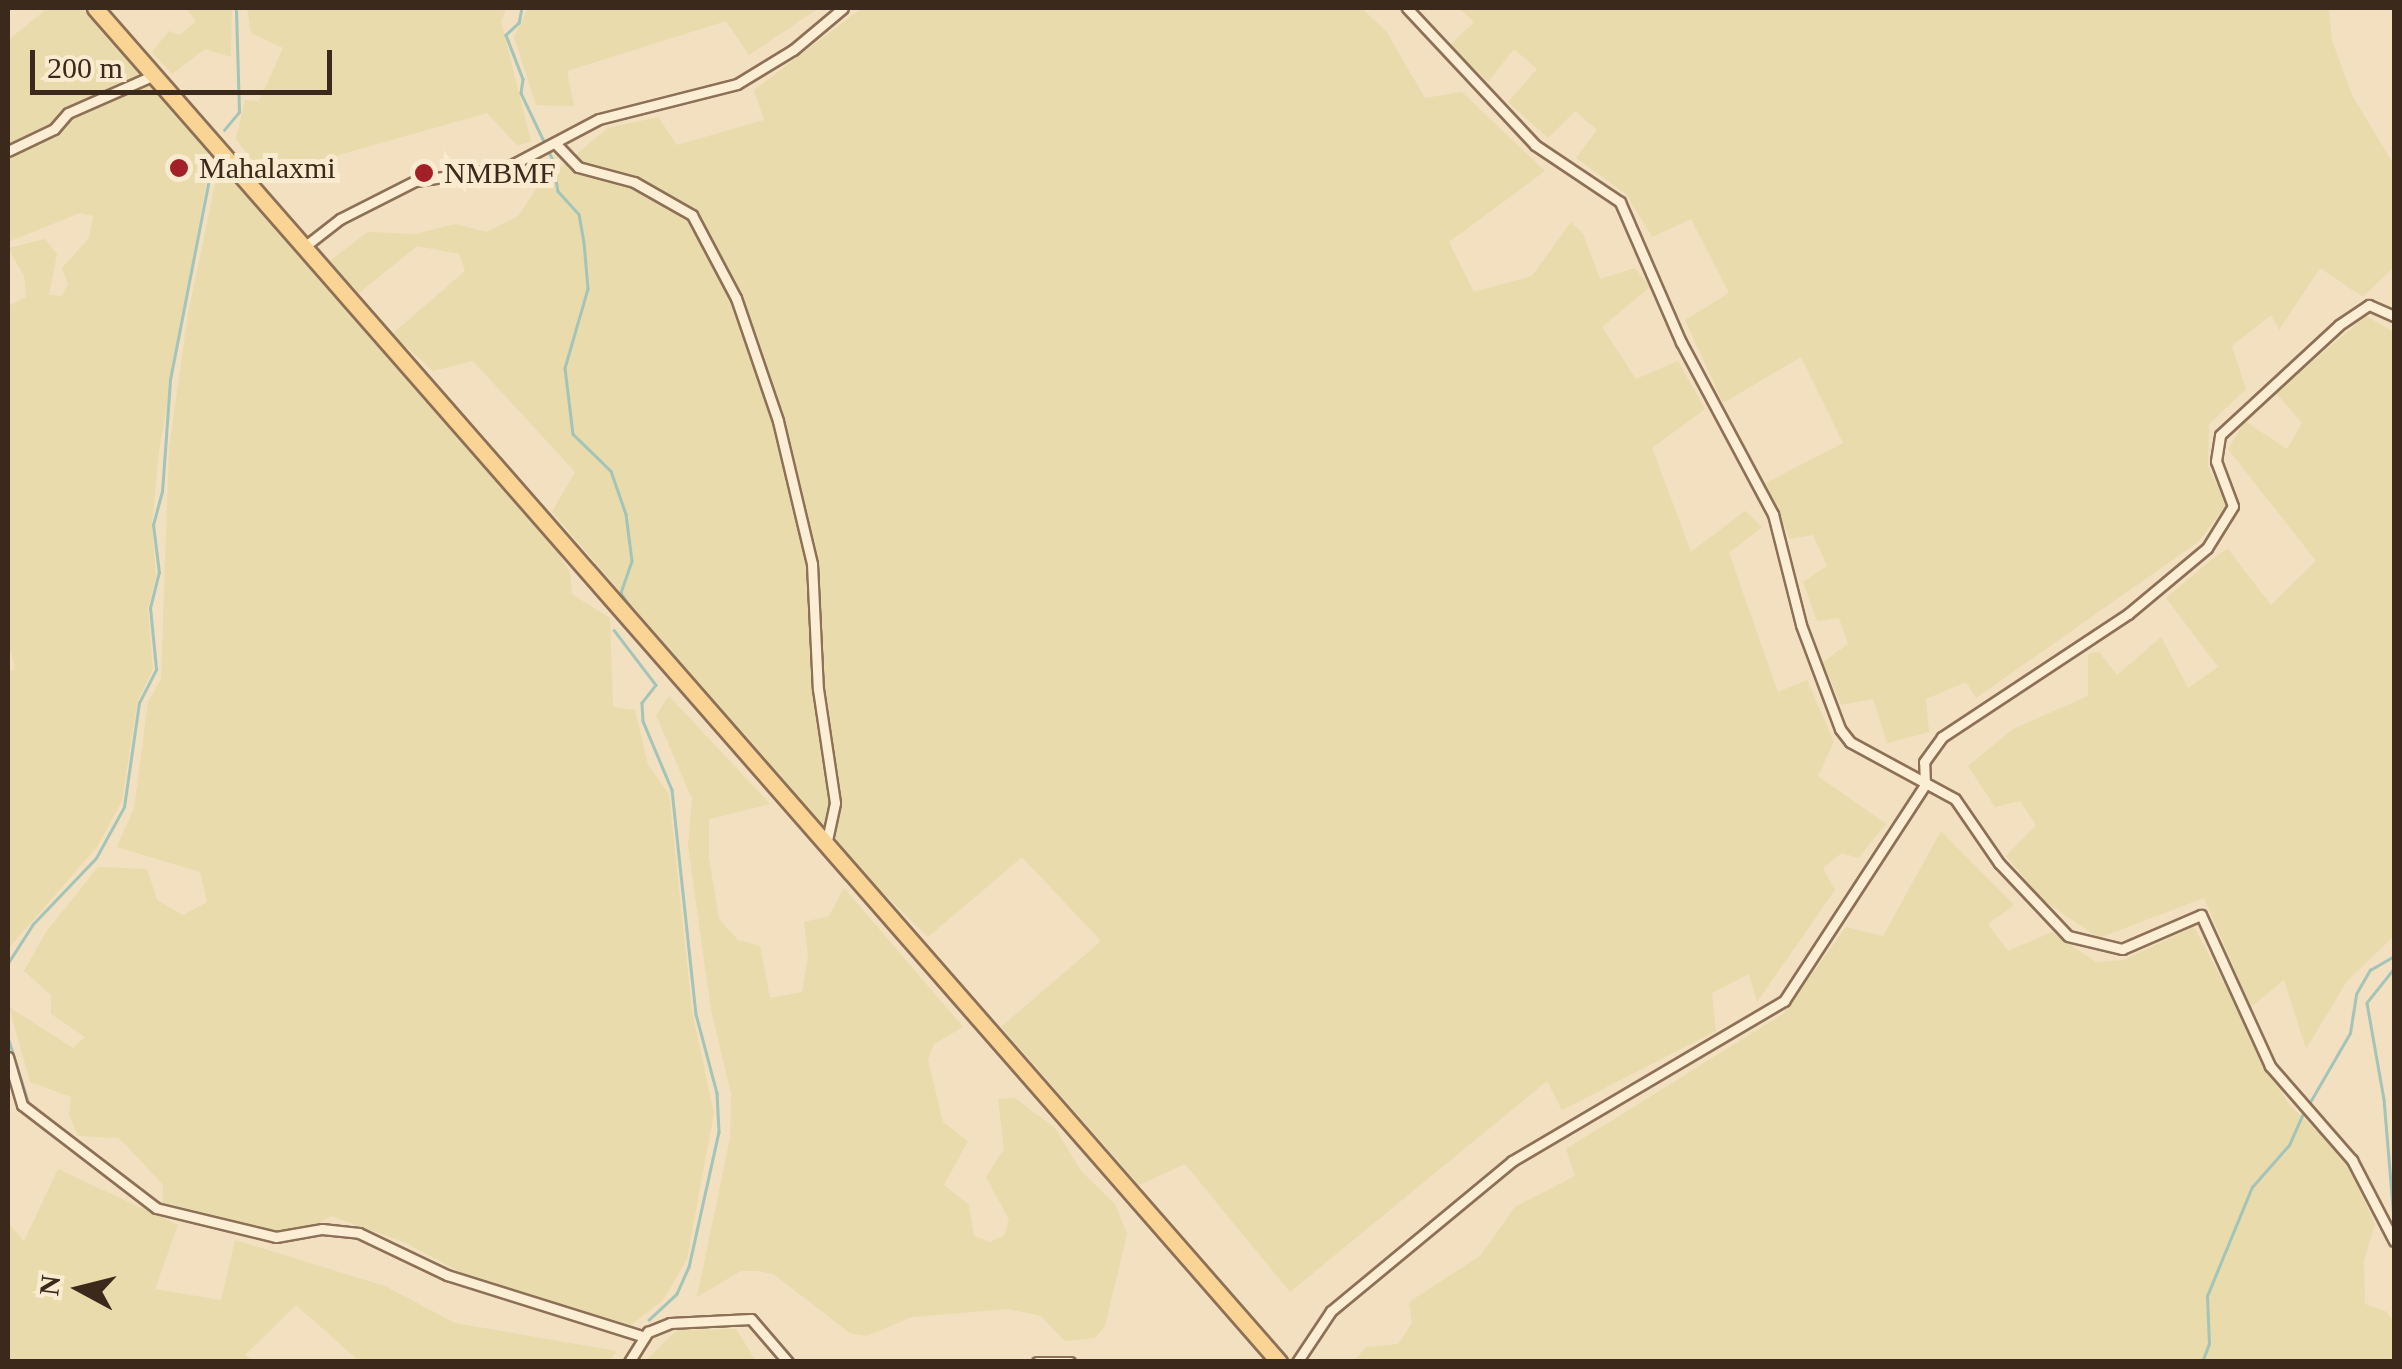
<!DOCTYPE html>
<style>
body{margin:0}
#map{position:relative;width:2402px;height:1369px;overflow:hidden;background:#f2e0c0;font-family:Georgia,serif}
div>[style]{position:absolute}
.farmland>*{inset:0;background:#e9dbac}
.stream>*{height:2.5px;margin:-1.25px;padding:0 1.25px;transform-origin:1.25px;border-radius:1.25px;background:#a3c4b8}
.roads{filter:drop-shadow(2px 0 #8d7056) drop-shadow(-2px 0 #8d7056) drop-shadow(0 2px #8d7056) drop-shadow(0 -2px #8d7056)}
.street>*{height:9px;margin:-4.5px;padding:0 4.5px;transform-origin:4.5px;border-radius:4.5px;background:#fceed4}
.primary>*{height:15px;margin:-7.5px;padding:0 7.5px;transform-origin:7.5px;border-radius:7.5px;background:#f9d494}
.dots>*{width:28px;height:28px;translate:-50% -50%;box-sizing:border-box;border:5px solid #f9ebd0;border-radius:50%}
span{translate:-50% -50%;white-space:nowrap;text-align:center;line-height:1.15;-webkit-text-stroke:10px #f9ebd0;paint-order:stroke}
.poi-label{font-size:30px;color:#3b291c}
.left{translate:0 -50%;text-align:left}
.frame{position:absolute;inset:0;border:10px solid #3b291c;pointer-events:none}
.north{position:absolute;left:30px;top:1239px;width:100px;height:100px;-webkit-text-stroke:8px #f9ebd0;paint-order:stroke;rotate:277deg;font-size:28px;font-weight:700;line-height:40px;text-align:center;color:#3b291c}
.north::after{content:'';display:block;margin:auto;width:35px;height:45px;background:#3b291c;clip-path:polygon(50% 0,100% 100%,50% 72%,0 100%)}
.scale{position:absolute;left:30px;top:50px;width:302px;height:45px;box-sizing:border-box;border:5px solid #3b291c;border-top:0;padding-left:12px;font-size:30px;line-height:35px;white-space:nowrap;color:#3b291c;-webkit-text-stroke:8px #f9ebd0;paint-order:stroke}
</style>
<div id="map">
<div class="farmland">
<i style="clip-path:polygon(48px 8px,87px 8px,212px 149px,159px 451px,152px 525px,156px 577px,148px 608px,153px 669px,137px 703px,122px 801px,97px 847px,8px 949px,8px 672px,15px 669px,8px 641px,8px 306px,26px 297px,24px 276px,8px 248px,45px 239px,57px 254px,49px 295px,62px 296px,68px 284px,62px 268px,89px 238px,93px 216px,80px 213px,8px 242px,8px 40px)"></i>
<i style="clip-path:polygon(186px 8px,232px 8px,231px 57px,205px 49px,172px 74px,152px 52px,169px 31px,180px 35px,196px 21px)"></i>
<i style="clip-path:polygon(247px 8px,507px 8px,501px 21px,531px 142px,517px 145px,487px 113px,264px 176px,236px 139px,245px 100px,259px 101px,283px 48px,251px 33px)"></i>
<i style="clip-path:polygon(528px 8px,819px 8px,749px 55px,726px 21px,567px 71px,574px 106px,536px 105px,514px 37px)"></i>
<i style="clip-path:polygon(862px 8px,1361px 8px,1386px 31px,1425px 98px,1462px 92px,1545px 171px,1449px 242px,1474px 292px,1532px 276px,1571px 222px,1583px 234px,1600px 279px,1635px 268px,1650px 287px,1602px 327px,1636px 379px,1678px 361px,1705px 409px,1652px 448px,1691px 552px,1745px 511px,1762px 527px,1729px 553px,1778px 692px,1807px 680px,1834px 742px,1818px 776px,1886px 824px,1858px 858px,1842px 853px,1823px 868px,1835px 890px,1757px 1002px,1749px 974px,1712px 993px,1716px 1031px,1562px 1110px,1547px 1081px,1290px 1292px,1185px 1164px,1139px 1185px,1001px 1027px,1101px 941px,1022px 857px,928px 937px,849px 860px,552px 512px,575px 472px,473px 361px,433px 371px,392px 334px,465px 271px,459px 254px,417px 246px,359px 293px,328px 262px,368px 232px,415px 234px,456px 224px,486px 232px,518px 216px,539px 185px,608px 128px,658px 117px,677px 145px,764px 120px,754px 90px)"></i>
<i style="clip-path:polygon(1459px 8px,2329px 8px,2332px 40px,2352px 95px,2394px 165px,2394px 267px,2363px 297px,2320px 268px,2279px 330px,2271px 315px,2232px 346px,2246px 389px,2209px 424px,2208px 467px,2227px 504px,2198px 542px,1976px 698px,1966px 682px,1926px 699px,1929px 732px,1887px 743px,1873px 699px,1841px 705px,1823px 662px,1848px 644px,1839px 618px,1817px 621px,1803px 582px,1827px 566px,1813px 535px,1790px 539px,1766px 483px,1843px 443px,1801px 357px,1723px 403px,1685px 320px,1729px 293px,1691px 219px,1652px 237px,1626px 194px,1576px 158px,1597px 130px,1575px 111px,1548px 138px,1508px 102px,1537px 69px,1514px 49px,1488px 82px,1450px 45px,1474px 22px)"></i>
<i style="clip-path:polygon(220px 161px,540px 524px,570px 572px,572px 594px,610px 618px,613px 707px,635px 710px,648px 765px,669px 794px,692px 1011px,714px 1113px,687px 1259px,663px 1300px,631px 1325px,471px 1278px,406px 1243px,331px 1216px,312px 1227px,275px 1231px,162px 1204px,163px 1185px,126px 1145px,118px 1138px,78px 1136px,69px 1115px,71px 1097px,30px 1082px,9px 1007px,73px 1048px,85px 1037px,51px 1014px,51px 995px,24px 971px,46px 932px,98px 867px,147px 869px,157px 900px,183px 915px,207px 902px,200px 872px,117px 847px,134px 808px,148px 702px,161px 679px,169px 448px,188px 314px)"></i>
<i style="clip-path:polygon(2366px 316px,2394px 332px,2394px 936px,2347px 981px,2306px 1049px,2284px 980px,2251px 1007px,2204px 898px,2099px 938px,2043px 900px,2006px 856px,2036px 825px,2020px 801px,1995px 807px,1968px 766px,2013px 729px,2088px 696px,2088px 654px,2099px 652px,2117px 675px,2161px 637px,2188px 688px,2218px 667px,2166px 598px,2216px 556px,2228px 549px,2271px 605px,2316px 561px,2228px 449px,2245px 421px,2287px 449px,2302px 423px,2276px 393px)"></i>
<i style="clip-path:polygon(669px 696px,770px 804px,709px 819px,709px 858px,719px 919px,738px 940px,760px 946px,770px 998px,802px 992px,808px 957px,804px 922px,829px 916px,844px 888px,963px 1027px,934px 1044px,928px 1060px,943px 1122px,968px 1141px,944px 1185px,969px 1205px,974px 1236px,990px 1242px,1004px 1236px,1009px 1220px,986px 1177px,1004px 1149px,998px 1099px,1015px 1098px,1055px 1128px,1081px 1171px,1115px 1204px,1127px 1234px,1105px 1326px,1095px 1338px,1065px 1341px,1041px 1316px,1009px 1309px,912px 1317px,867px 1336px,850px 1333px,773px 1274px,757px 1271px,741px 1271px,697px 1297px,730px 1138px,731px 1094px,711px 1010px,688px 846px,692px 799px,656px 715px)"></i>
<i style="clip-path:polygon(1941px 831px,2014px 905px,1988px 924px,2008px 951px,2052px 932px,2096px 962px,2123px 960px,2194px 927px,2288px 1103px,2345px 1159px,2375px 1224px,2364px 1261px,2365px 1304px,2387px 1312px,2394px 1323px,2394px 1362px,1353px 1362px,1366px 1347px,1398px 1344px,1412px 1323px,1409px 1302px,1480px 1256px,1515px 1207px,1575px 1176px,1566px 1149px,1783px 1014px,1846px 927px,1883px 936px)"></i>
<i style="clip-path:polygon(58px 1169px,178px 1225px,155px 1289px,221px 1300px,235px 1240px,385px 1286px,455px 1323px,617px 1351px,608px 1362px,359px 1361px,296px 1305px,245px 1355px,253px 1361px,8px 1361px,8px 1223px,24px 1241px)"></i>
<i style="clip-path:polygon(736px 1329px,756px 1361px,645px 1361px,677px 1330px)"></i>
</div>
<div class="stream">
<i style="left:522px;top:8px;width:15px;rotate:101deg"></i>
<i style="left:519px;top:23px;width:18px;rotate:137deg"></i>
<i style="left:506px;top:35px;width:47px;rotate:68.9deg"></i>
<i style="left:523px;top:79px;width:14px;rotate:98deg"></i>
<i style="left:521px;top:93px;width:74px;rotate:64.5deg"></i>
<i style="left:553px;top:160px;width:31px;rotate:81deg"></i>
<i style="left:558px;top:191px;width:31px;rotate:48deg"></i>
<i style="left:579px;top:214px;width:28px;rotate:80deg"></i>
<i style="left:584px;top:242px;width:47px;rotate:85.1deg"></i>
<i style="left:588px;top:289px;width:82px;rotate:106.2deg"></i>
<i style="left:565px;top:368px;width:66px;rotate:83.1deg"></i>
<i style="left:573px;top:434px;width:53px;rotate:44.2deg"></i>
<i style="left:611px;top:471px;width:46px;rotate:70.8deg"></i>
<i style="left:626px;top:514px;width:47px;rotate:82.7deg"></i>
<i style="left:632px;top:561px;width:34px;rotate:109deg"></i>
<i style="left:621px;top:593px;width:21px;rotate:55deg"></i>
<i style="left:224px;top:130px;width:23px;rotate:-50deg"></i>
<i style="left:239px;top:112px;width:104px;rotate:-91.7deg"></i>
<i style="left:614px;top:630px;width:69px;rotate:52.6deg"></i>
<i style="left:656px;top:685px;width:23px;rotate:128deg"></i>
<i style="left:642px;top:703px;width:18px;rotate:87deg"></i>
<i style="left:643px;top:721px;width:75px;rotate:67.2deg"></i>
<i style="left:672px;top:790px;width:225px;rotate:83.9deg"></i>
<i style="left:696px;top:1014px;width:82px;rotate:75.1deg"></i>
<i style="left:717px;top:1093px;width:39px;rotate:87deg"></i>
<i style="left:719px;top:1132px;width:138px;rotate:102.5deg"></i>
<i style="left:689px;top:1267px;width:30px;rotate:114deg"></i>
<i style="left:677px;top:1294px;width:38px;rotate:137deg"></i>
<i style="left:8px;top:963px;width:46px;rotate:-57.3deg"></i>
<i style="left:33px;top:924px;width:91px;rotate:-46.3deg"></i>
<i style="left:96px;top:858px;width:58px;rotate:-61.2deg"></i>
<i style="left:124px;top:807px;width:105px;rotate:-81.8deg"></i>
<i style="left:139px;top:703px;width:38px;rotate:-63deg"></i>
<i style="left:156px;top:669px;width:61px;rotate:-95.6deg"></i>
<i style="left:150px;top:608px;width:36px;rotate:-76deg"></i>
<i style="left:159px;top:573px;width:48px;rotate:-97.1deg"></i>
<i style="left:153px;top:525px;width:34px;rotate:-75deg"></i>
<i style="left:162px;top:492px;width:112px;rotate:-85.9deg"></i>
<i style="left:170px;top:380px;width:220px;rotate:-79deg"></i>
<i style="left:2394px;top:969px;width:43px;rotate:128.5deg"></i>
<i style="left:2367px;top:1003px;width:97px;rotate:80deg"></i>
<i style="left:2384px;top:1099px;width:120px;rotate:85.2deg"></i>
<i style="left:8px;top:1037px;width:73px;rotate:72.6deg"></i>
<i style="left:2309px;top:1104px;width:82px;rotate:-60deg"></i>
<i style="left:2350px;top:1033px;width:39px;rotate:-81deg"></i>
<i style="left:2356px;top:994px;width:28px;rotate:-60deg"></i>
<i style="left:2370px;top:970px;width:28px;rotate:-30deg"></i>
<i style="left:2202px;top:1362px;width:19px;rotate:-69deg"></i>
<i style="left:2209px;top:1344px;width:48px;rotate:-92.4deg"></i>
<i style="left:2207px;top:1296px;width:118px;rotate:-67.6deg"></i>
<i style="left:2252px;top:1187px;width:56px;rotate:-48.6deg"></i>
<i style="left:2289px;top:1145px;width:37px;rotate:-66deg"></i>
</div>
<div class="roads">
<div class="street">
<i style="left:1407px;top:8px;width:187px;rotate:46.9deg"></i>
<i style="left:1535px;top:145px;width:102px;rotate:33.8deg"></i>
<i style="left:1620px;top:202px;width:153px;rotate:66.5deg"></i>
<i style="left:1681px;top:342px;width:195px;rotate:61.9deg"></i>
<i style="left:1773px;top:514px;width:114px;rotate:75.8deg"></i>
<i style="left:1801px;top:625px;width:111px;rotate:69.4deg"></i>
<i style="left:1840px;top:729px;width:16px;rotate:52deg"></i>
<i style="left:1850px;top:742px;width:119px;rotate:28.5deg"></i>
<i style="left:1955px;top:799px;width:78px;rotate:55.5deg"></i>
<i style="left:1999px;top:863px;width:100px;rotate:46.6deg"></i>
<i style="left:2068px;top:936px;width:56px;rotate:13.5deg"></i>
<i style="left:2122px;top:949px;width:86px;rotate:-23.3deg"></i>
<i style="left:2201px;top:915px;width:166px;rotate:65.4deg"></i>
<i style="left:2270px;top:1066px;width:125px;rotate:48.9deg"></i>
<i style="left:2352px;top:1160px;width:91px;rotate:62.6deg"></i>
<i style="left:556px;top:144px;width:32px;rotate:46deg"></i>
<i style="left:578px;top:167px;width:58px;rotate:15deg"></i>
<i style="left:634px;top:182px;width:67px;rotate:29.6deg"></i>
<i style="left:692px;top:215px;width:94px;rotate:62.1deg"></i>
<i style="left:736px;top:298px;width:130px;rotate:71.1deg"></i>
<i style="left:778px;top:421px;width:147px;rotate:76.6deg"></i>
<i style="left:812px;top:564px;width:125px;rotate:87.3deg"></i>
<i style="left:818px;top:689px;width:115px;rotate:81.5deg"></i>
<i style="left:835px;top:803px;width:43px;rotate:102.1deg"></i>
<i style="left:8px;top:151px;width:51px;rotate:-25.6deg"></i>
<i style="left:54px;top:129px;width:21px;rotate:-49deg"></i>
<i style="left:68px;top:113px;width:94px;rotate:-23.8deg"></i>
<i style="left:304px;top:247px;width:46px;rotate:-37.9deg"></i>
<i style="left:340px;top:219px;width:84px;rotate:-26.9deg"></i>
<i style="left:415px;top:181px;width:92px;rotate:-8.1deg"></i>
<i style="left:506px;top:168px;width:105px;rotate:-27.8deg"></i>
<i style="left:599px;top:119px;width:142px;rotate:-14.2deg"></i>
<i style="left:737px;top:84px;width:66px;rotate:-31.3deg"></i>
<i style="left:793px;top:50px;width:65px;rotate:-40deg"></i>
<i style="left:8px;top:1057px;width:50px;rotate:73.7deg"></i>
<i style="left:22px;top:1105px;width:169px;rotate:37.5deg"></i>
<i style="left:156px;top:1208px;width:123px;rotate:13.6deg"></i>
<i style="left:276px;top:1237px;width:47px;rotate:-9.9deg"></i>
<i style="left:322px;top:1229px;width:37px;rotate:6deg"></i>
<i style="left:359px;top:1233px;width:98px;rotate:25.5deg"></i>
<i style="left:447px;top:1275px;width:207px;rotate:17.4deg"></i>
<i style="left:629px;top:1362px;width:36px;rotate:-58deg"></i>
<i style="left:648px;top:1332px;width:24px;rotate:-22deg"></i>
<i style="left:670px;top:1323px;width:81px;rotate:-2.8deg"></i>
<i style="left:751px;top:1319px;width:57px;rotate:49.3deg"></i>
<i style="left:1037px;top:1362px;width:33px"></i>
<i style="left:1297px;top:1362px;width:61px;rotate:-56.3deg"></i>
<i style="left:1331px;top:1311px;width:235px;rotate:-39.6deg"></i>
<i style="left:1512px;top:1161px;width:316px;rotate:-30.5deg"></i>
<i style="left:1784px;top:1001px;width:258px;rotate:-56.9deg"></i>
<i style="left:1925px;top:785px;width:23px;rotate:-92deg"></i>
<i style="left:1924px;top:762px;width:31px;rotate:-54deg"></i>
<i style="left:1942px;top:737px;width:223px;rotate:-33.5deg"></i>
<i style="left:2128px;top:614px;width:103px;rotate:-39.9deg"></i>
<i style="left:2207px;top:548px;width:49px;rotate:-58.2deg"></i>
<i style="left:2233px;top:506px;width:48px;rotate:-110.7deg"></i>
<i style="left:2216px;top:461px;width:26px;rotate:-81deg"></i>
<i style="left:2220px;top:435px;width:162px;rotate:-42.7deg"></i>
<i style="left:2339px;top:325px;width:36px;rotate:-34deg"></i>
<i style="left:2369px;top:305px;width:27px;rotate:24deg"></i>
</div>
<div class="primary">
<i style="left:95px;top:8px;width:1799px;rotate:48.83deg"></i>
</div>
</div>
<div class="dots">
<i style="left:179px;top:168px;background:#a22028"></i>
<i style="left:424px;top:173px;background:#a22028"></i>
</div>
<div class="poi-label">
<span class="left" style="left:199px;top:168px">Mahalaxmi</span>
<span class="left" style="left:444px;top:173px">NMBMF</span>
</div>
<div class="frame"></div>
<div class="north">N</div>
<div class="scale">200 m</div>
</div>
